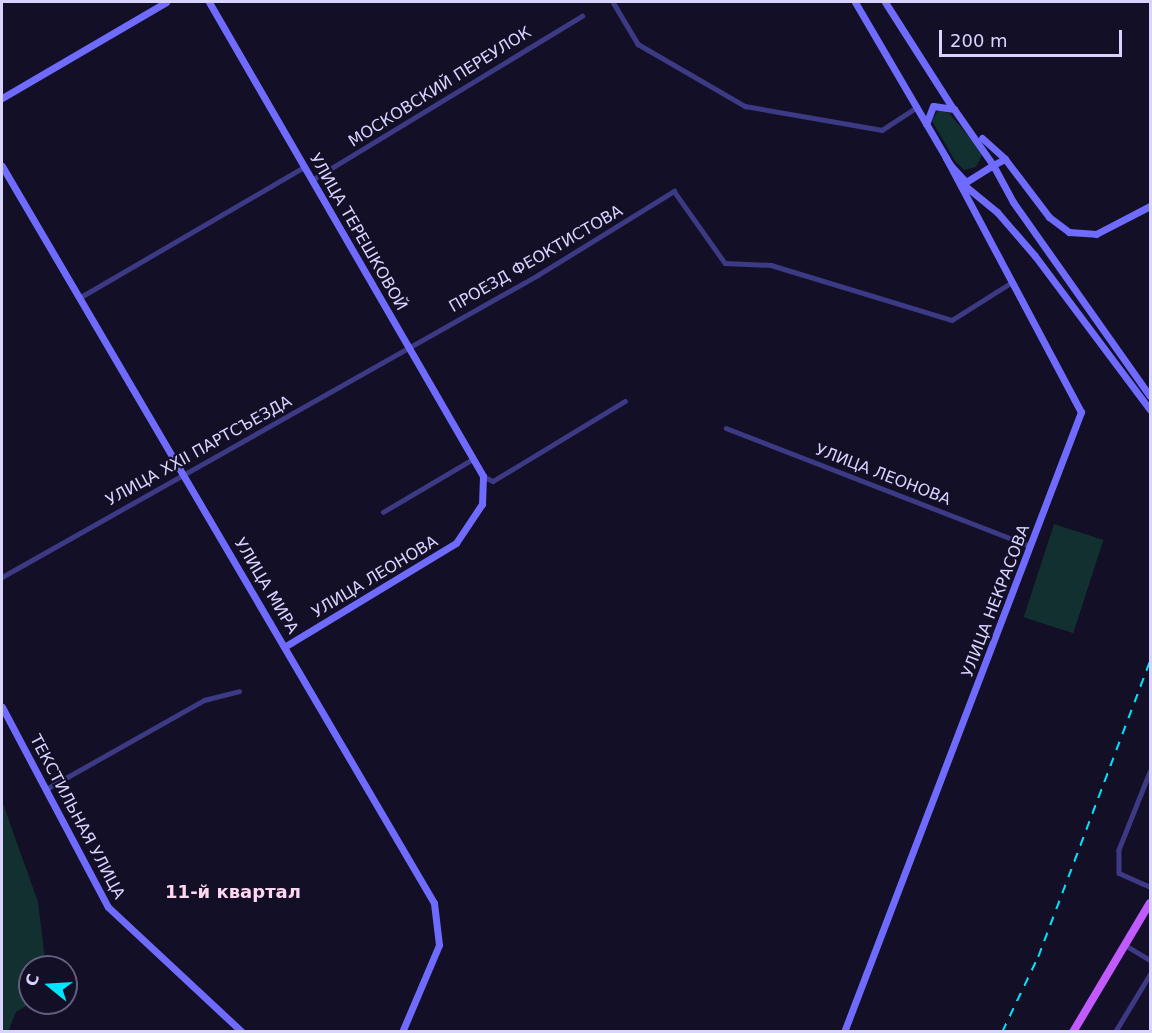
<!DOCTYPE html>
<meta charset="utf-8">
<style>
body{margin:0}
#map{position:relative;width:1152px;height:1033px;overflow:hidden;background:#130f26;font-family:"DejaVu Sans",sans-serif}
div>[style]{position:absolute}
.green>*{inset:0;background:#12302f;transform-origin:0 0}
.street>*{height:4.5px;margin:-2.25px;padding:0 2.25px;transform-origin:2.25px;border-radius:2.25px;background:#3d3a85}
.secondary>*{height:7px;margin:-3.5px;padding:0 3.5px;transform-origin:3.5px;border-radius:3.5px;background:#6f6bff}
.primary>*{height:8px;margin:-4px;padding:0 4px;transform-origin:4px;border-radius:4px;background:#c25bff}
.rail>*{height:1.5px;margin-top:-0.75px;transform-origin:0;background:repeating-linear-gradient(90deg,#00e5ff 0 9px,transparent 0 17px)}
span{translate:-50% -50%;white-space:nowrap;text-align:center;line-height:1.15;-webkit-text-stroke:4.5px #130f26;paint-order:stroke}
.street-label{font-size:16px;color:#d9d4ff}
.neighbourhood-label{font-size:18px;color:#ffd6f0;font-weight:700}
.frame{position:absolute;inset:0;border:3px solid #d9d4ff;pointer-events:none}
.north{position:absolute;left:18px;top:955px;width:60px;height:60px;box-sizing:border-box;background:#130f26;border:2px solid #625e7d;border-radius:50%;rotate:288deg;font-size:16px;font-weight:700;line-height:24px;text-align:center;color:#d9d4ff}
.north::after{content:'';display:block;margin:auto;width:21px;height:27px;background:#00e5ff;clip-path:polygon(50% 0,100% 100%,50% 72%,0 100%)}
.scale{position:absolute;left:939px;top:30px;width:183px;height:27px;box-sizing:border-box;border:3px solid #d9d4ff;border-top:0;padding-left:8px;font-size:18px;line-height:21px;white-space:nowrap;color:#d9d4ff;-webkit-text-stroke:4px #130f26;paint-order:stroke}
</style>
<div id="map">
<div class="green">
<i style="clip-path:polygon(938px 110px,949px 113px,976px 145px,982px 155px,976px 167px,964px 170px,955px 161px,932px 121px)"></i>
<i style="left:1054px;top:524px;width:52px;height:98px;rotate:18deg"></i>
<i style="clip-path:polygon(2px 801px,38px 902px,46px 967px,30px 967px,31px 1003px,16px 1012px,8px 1032px,2px 1031px)"></i>
</div>
<div class="street">
<i style="left:613px;top:2px;width:49px;rotate:59.2deg"></i>
<i style="left:638px;top:44px;width:124px;rotate:30.1deg"></i>
<i style="left:745px;top:106px;width:139px;rotate:9.9deg"></i>
<i style="left:882px;top:130px;width:42px;rotate:-33.3deg"></i>
<i style="left:312px;top:180px;width:316px;rotate:-31.3deg"></i>
<i style="left:79px;top:298px;width:260px;rotate:-30.2deg"></i>
<i style="left:726px;top:428px;width:326px;rotate:21.2deg"></i>
<i style="left:483px;top:476px;width:11px;rotate:27deg"></i>
<i style="left:493px;top:481px;width:154px;rotate:-31.2deg"></i>
<i style="left:383px;top:512px;width:104px;rotate:-30.5deg"></i>
<i style="left:2px;top:577px;width:615px;rotate:-29.4deg"></i>
<i style="left:538px;top:275px;width:160px;rotate:-31.7deg"></i>
<i style="left:674px;top:191px;width:88px;rotate:54.7deg"></i>
<i style="left:725px;top:263px;width:46px;rotate:2.5deg"></i>
<i style="left:771px;top:265px;width:189px;rotate:16.9deg"></i>
<i style="left:952px;top:320px;width:71px;rotate:-32.3deg"></i>
<i style="left:1150px;top:772px;width:84px;rotate:111.7deg"></i>
<i style="left:1119px;top:850px;width:23px;rotate:90deg"></i>
<i style="left:1119px;top:873px;width:34px;rotate:24deg"></i>
<i style="left:48px;top:788px;width:179px;rotate:-29.4deg"></i>
<i style="left:204px;top:700px;width:36px;rotate:-14deg"></i>
<i style="left:1125px;top:945px;width:29px;rotate:31deg"></i>
<i style="left:1115px;top:1032px;width:68px;rotate:-58.9deg"></i>
</div>
<div class="secondary">
<i style="left:209px;top:2px;width:547px;rotate:59.97deg"></i>
<i style="left:483px;top:476px;width:28px;rotate:92deg"></i>
<i style="left:482px;top:504px;width:47px;rotate:123.7deg"></i>
<i style="left:456px;top:543px;width:199px;rotate:148.8deg"></i>
<i style="left:855px;top:2px;width:181px;rotate:59.7deg"></i>
<i style="left:946px;top:158px;width:9px;rotate:58deg"></i>
<i style="left:951px;top:166px;width:22px;rotate:47deg"></i>
<i style="left:966px;top:182px;width:32px;rotate:-32deg"></i>
<i style="left:993px;top:165px;width:68px;rotate:-124.9deg"></i>
<i style="left:954px;top:109px;width:21px;rotate:-172deg"></i>
<i style="left:933px;top:106px;width:19px;rotate:111deg"></i>
<i style="left:885px;top:2px;width:125px;rotate:57.5deg"></i>
<i style="left:2px;top:98px;width:190px;rotate:-30.3deg"></i>
<i style="left:982px;top:138px;width:31px;rotate:42deg"></i>
<i style="left:1005px;top:159px;width:73px;rotate:52.8deg"></i>
<i style="left:1049px;top:217px;width:25px;rotate:37deg"></i>
<i style="left:1069px;top:232px;width:27px;rotate:4deg"></i>
<i style="left:1096px;top:234px;width:61px;rotate:-27.4deg"></i>
<i style="left:1005px;top:159px;width:13px;rotate:153deg"></i>
<i style="left:993px;top:165px;width:42px;rotate:61.6deg"></i>
<i style="left:1013px;top:202px;width:237px;rotate:54.8deg"></i>
<i style="left:2px;top:166px;width:854px;rotate:59.62deg"></i>
<i style="left:434px;top:903px;width:42px;rotate:83.2deg"></i>
<i style="left:439px;top:945px;width:95px;rotate:113deg"></i>
<i style="left:964px;top:185px;width:43px;rotate:39.3deg"></i>
<i style="left:997px;top:212px;width:58px;rotate:49.2deg"></i>
<i style="left:1035px;top:256px;width:192px;rotate:53.2deg"></i>
<i style="left:2px;top:707px;width:226px;rotate:62.1deg"></i>
<i style="left:108px;top:907px;width:183px;rotate:43deg"></i>
<i style="left:844px;top:1032px;width:664px;rotate:-69.08deg"></i>
<i style="left:1081px;top:412px;width:288px;rotate:-118deg"></i>
</div>
<div class="primary">
<i style="left:1073px;top:1032px;width:150px;rotate:-59.2deg"></i>
</div>
<div class="rail">
<i style="left:1002px;top:1032px;width:83px;rotate:-64.4deg"></i>
<i style="left:1038px;top:957px;width:317px;rotate:-69.3deg"></i>
</div>
<div class="street-label">
<span style="left:440px;top:87px;rotate:-32deg">МОСКОВСКИЙ ПЕРЕУЛОК</span>
<span style="left:358px;top:232px;rotate:60deg">УЛИЦА ТЕРЕШКОВОЙ</span>
<span style="left:536px;top:259px;rotate:-30deg">ПРОЕЗД ФЕОКТИСТОВА</span>
<span style="left:199px;top:451px;rotate:-29deg">УЛИЦА XXII ПАРТСЪЕЗДА</span>
<span style="left:883px;top:475px;rotate:21deg">УЛИЦА ЛЕОНОВА</span>
<span style="left:375px;top:577px;rotate:-31deg">УЛИЦА ЛЕОНОВА</span>
<span style="left:266px;top:586px;rotate:59deg">УЛИЦА МИРА</span>
<span style="left:996px;top:601px;rotate:-69deg">УЛИЦА НЕКРАСОВА</span>
<span style="left:77px;top:817px;rotate:62deg">ТЕКСТИЛЬНАЯ УЛИЦА</span>
</div>
<div class="neighbourhood-label">
<span style="left:233px;top:892px">11-й квартал</span>
</div>
<div class="frame"></div>
<div class="north">С</div>
<div class="scale">200 m</div>
</div>
